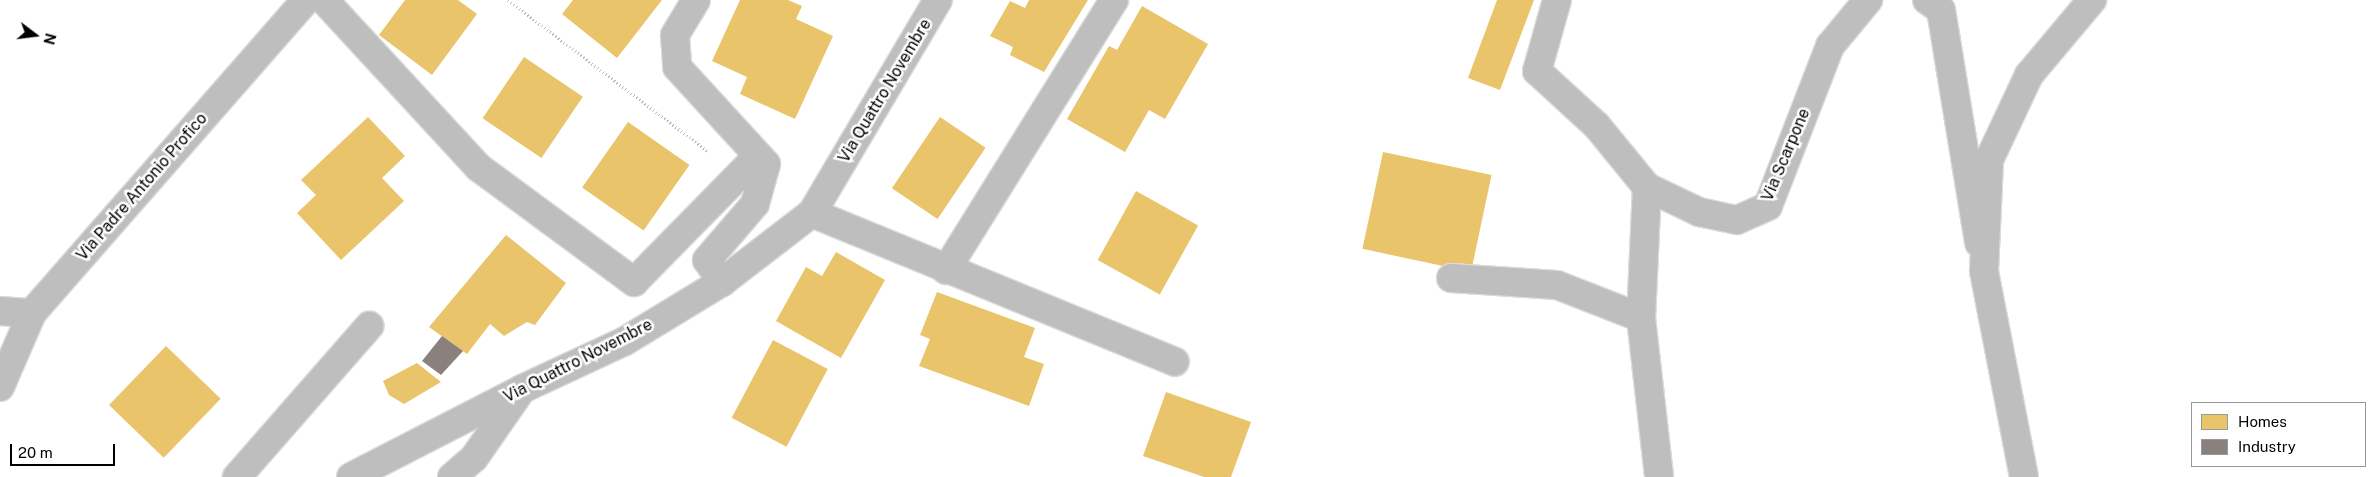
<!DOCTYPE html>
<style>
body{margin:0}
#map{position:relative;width:2376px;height:477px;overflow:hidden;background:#fff;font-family:"Public Sans",sans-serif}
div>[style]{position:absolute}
.homes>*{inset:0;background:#e9c46a;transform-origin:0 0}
.industry>*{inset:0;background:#8a817c}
.path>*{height:3px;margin-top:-1.5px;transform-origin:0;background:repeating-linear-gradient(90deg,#b9b9b9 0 1px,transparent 0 3.5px)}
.roads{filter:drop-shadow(1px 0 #dbdbdb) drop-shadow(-1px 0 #dbdbdb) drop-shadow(0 1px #dbdbdb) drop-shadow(0 -1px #dbdbdb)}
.minor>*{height:28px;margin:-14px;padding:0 14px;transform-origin:14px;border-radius:14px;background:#bebebe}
.major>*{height:28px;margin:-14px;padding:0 14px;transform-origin:14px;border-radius:14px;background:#bebebe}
span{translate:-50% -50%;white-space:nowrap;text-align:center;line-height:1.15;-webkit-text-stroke:5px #fff;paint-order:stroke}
.street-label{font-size:16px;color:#000}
.legend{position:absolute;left:2191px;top:402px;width:175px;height:65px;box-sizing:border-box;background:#fff;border:1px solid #999;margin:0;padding:6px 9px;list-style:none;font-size:15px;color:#000}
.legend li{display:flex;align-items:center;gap:10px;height:25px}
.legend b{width:25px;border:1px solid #999}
.north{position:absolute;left:10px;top:10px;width:50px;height:50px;-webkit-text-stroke:4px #fff;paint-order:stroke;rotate:105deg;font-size:14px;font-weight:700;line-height:20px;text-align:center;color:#000}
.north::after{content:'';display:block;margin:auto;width:18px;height:22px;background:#000;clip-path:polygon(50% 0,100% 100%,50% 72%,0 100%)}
.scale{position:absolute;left:10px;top:444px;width:105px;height:22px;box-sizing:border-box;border:2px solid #000;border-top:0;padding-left:6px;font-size:15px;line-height:18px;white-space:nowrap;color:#000;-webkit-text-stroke:4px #fff;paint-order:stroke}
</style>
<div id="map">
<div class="homes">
<i style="clip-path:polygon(405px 0,458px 0,477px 14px,432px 75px,379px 35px)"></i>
<i style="clip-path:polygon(573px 0,662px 0,617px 58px,562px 14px)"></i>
<i style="clip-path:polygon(740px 0,788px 0,802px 6px,796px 19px,833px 36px,795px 119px,740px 94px,747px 77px,712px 61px)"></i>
<i style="clip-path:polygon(1029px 0,1088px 0,1044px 72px,1010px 55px,1013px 47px,990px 36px,1010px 1px,1025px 8px)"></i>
<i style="clip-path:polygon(1497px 0,1534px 0,1500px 90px,1468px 78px)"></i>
<i style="clip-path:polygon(1142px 6px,1208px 44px,1165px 119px,1149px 110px,1125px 152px,1067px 119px,1109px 46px,1117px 50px)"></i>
<i style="left:524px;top:57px;width:71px;height:74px;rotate:34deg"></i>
<i style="clip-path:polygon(368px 117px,405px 156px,382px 178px,404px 201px,341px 260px,297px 213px,316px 195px,301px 180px)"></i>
<i style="left:940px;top:117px;width:55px;height:86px;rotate:34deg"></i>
<i style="left:628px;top:122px;width:75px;height:80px;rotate:35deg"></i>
<i style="left:1383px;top:152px;width:111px;height:99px;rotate:12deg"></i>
<i style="left:1136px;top:191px;width:71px;height:79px;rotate:29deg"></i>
<i style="clip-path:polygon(506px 235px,566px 283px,535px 325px,527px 322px,504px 336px,490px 324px,467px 354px,429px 327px)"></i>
<i style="clip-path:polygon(836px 252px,885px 280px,841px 358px,776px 321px,806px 267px,822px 276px)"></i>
<i style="clip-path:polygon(937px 292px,1035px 328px,1024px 357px,1044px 364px,1029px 406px,919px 366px,930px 339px,920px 335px)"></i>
<i style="left:773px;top:340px;width:62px;height:88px;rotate:28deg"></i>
<i style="left:166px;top:346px;width:76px;height:82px;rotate:44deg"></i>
<i style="clip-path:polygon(417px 363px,441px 382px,404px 404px,389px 395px,383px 381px)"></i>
<i style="clip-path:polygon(1166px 392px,1251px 422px,1231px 477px,1204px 477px,1143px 456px)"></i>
</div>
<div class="industry">
<i style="clip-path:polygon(442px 336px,463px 351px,441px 375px,422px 361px)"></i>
</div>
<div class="path">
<i style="left:508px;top:0;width:252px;rotate:37.1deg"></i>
</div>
<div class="roads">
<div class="minor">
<i style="left:324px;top:0;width:227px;rotate:47.3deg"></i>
<i style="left:478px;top:167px;width:194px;rotate:36.4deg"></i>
<i style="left:634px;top:282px;width:177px;rotate:-45.5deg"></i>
<i style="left:696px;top:0;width:41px;rotate:121deg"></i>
<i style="left:675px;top:35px;width:32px;rotate:86deg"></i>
<i style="left:677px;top:67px;width:132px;rotate:47.5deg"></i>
<i style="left:766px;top:164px;width:41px;rotate:105.4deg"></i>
<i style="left:755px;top:204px;width:74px;rotate:130.6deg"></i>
<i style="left:707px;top:260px;width:27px;rotate:56deg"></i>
<i style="left:1557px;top:0;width:74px;rotate:105.7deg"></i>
<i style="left:1537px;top:71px;width:81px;rotate:42.5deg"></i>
<i style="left:1597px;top:126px;width:79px;rotate:50.7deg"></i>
<i style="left:1647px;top:187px;width:58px;rotate:25.7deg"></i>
<i style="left:1699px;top:212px;width:39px;rotate:12deg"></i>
<i style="left:1737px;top:220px;width:34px;rotate:-24deg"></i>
<i style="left:1768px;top:206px;width:172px;rotate:-68.8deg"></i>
<i style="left:1830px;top:46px;width:60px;rotate:-50.4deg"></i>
<i style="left:1927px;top:0;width:17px;rotate:36deg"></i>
<i style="left:1941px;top:10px;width:236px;rotate:80.7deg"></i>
<i style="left:1647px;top:187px;width:131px;rotate:92.6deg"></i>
<i style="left:1641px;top:318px;width:160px;rotate:83.5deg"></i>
<i style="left:812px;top:213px;width:392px;rotate:22.3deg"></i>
<i style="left:946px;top:270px;width:318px;rotate:-58.1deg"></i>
<i style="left:1451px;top:278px;width:106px;rotate:3.8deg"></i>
<i style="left:1557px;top:285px;width:90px;rotate:21.4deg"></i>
<i style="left:0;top:311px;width:32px;rotate:4deg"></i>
<i style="left:0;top:387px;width:81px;rotate:-66.6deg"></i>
<i style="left:32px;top:313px;width:416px;rotate:-48.8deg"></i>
<i style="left:237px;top:477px;width:201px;rotate:-48.8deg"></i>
<i style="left:452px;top:477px;width:29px;rotate:-41deg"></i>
<i style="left:474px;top:458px;width:84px;rotate:-55.2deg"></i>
</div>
<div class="major">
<i style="left:351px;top:477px;width:192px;rotate:-27.2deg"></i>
<i style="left:522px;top:389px;width:114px;rotate:-25deg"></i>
<i style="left:625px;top:341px;width:114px;rotate:-31.3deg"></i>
<i style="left:722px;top:282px;width:113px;rotate:-37.5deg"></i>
<i style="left:812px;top:213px;width:247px;rotate:-59.4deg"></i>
<i style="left:2024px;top:477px;width:210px;rotate:-101deg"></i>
<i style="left:1984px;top:271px;width:111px;rotate:-87.4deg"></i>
<i style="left:1989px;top:160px;width:94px;rotate:-64.8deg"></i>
<i style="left:2029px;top:75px;width:98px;rotate:-50deg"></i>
</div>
</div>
<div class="street-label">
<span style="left:885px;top:91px;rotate:-59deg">Via Quattro Novembre</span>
<span style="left:1786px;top:155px;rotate:-67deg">Via Scarpone</span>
<span style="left:142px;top:187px;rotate:-49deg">Via Padre Antonio Profico</span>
<span style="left:578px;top:361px;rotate:-27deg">Via Quattro Novembre</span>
</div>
<ul class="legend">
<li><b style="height:14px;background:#e9c46a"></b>Homes</li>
<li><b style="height:14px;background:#8a817c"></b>Industry</li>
</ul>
<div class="north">N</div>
<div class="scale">20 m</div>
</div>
